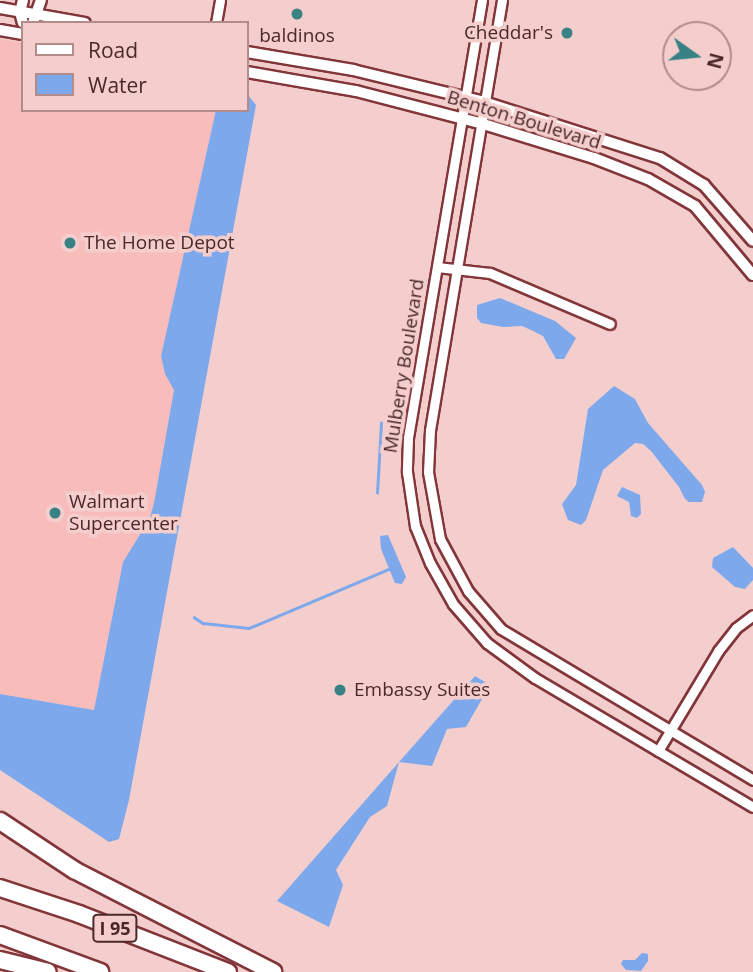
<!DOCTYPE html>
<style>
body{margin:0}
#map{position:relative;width:753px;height:972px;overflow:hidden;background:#f4cecd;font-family:"Open Sans",sans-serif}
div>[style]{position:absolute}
.built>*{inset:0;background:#f8bcbb}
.water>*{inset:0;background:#7ea8ec}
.stream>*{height:2.5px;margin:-1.25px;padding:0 1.25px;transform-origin:1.25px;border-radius:1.25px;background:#7ea8ec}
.roads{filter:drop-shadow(2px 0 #823639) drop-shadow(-2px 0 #823639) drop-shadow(0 2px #823639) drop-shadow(0 -2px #823639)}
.minor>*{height:9px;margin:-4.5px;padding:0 4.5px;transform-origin:4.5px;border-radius:4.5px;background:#fff}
.tertiary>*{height:10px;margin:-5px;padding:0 5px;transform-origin:5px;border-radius:5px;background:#fff}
.motorway>*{height:16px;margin:-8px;padding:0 8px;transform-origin:8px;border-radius:8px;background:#fff}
.dots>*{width:19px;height:19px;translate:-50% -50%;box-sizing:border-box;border:4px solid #f4cecd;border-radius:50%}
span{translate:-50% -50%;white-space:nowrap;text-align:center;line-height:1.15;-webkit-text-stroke:7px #f4cecd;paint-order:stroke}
.shield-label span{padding:2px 5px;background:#f4cecd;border:2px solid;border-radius:5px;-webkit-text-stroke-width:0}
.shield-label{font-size:18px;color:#4c2829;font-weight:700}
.poi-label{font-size:19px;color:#4c2829}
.right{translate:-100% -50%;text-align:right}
.left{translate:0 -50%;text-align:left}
.street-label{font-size:19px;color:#4c2829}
.legend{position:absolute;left:21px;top:21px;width:228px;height:91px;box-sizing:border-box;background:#f4cecd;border:2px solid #b18c8b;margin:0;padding:9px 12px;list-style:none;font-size:21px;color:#4c2829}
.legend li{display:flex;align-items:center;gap:14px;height:35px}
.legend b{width:35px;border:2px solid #b18c8b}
.north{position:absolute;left:662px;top:21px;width:70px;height:70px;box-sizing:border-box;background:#f4cecd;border:2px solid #b18c8b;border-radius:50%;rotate:105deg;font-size:19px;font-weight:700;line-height:28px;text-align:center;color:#4c2829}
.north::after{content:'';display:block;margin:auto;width:24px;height:32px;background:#388184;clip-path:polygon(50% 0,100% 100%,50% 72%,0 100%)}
</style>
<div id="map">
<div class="built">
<i style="clip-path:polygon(0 39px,23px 43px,23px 110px,216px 110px,161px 356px,165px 374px,174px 390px,154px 503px,150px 518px,123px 562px,94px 710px,0 694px)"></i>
</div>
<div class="water">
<i style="clip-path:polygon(247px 94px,256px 105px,129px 800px,119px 839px,109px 842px,0 770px,0 694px,94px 710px,123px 562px,150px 518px,154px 503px,174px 390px,165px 374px,161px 356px,216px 110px,247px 110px)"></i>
<i style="clip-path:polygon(500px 298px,555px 321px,576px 338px,564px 359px,556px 359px,543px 336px,531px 330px,522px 326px,503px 327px,481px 323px,477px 318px,477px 305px)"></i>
<i style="clip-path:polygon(614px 386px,635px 399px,648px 423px,702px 485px,705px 492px,702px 502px,689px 502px,685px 499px,679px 487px,651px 451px,643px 444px,635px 443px,603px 470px,586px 520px,581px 525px,568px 520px,562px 504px,576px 485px,588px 409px)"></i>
<i style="clip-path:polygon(622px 487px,640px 495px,641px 514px,637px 518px,631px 516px,629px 502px,617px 496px)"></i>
<i style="clip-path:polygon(388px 535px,406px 577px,402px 584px,395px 583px,381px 549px,380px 536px)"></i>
<i style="clip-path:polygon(733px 547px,753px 568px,753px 580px,745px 589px,735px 587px,712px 567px,713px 558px)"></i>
<i style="clip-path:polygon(475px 676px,490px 685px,466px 727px,447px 729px,432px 766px,399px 762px,387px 806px,370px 817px,336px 870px,343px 885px,329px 927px,277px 901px,399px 762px)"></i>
<i style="clip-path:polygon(642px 953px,648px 954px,648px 961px,641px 971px,626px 970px,621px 964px,623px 960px,635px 960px)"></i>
</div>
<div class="stream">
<i style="left:377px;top:493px;width:70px;rotate:-86.7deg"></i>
<i style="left:194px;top:617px;width:11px;rotate:34deg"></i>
<i style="left:203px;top:623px;width:46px;rotate:6.2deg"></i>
<i style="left:249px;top:628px;width:152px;rotate:-22.9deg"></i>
</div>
<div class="roads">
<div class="minor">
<i style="left:482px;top:0;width:444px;rotate:99.6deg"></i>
<i style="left:408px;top:438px;width:34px;rotate:92deg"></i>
<i style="left:407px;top:472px;width:55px;rotate:81.6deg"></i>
<i style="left:415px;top:526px;width:40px;rotate:68deg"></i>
<i style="left:430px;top:563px;width:47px;rotate:60.7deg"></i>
<i style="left:453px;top:604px;width:52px;rotate:48.9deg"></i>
<i style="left:487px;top:643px;width:59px;rotate:36.1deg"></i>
<i style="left:535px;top:678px;width:253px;rotate:30.6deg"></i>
<i style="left:502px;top:0;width:436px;rotate:99.5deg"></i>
<i style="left:430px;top:430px;width:42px;rotate:92.7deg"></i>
<i style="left:428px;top:472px;width:68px;rotate:79.8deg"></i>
<i style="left:440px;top:539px;width:59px;rotate:61.7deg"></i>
<i style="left:468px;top:591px;width:50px;rotate:49deg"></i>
<i style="left:501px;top:629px;width:294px;rotate:30.9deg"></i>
<i style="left:216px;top:23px;width:23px;rotate:-80deg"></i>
<i style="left:437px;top:267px;width:53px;rotate:6.5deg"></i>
<i style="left:490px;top:273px;width:130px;rotate:23deg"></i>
<i style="left:658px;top:751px;width:117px;rotate:-59deg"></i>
<i style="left:718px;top:651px;width:29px;rotate:-52deg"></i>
<i style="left:736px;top:628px;width:21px;rotate:-37deg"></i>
</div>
<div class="tertiary">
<i style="left:23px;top:0;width:12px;rotate:104deg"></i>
<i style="left:20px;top:12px;width:11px;rotate:75deg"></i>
<i style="left:0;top:8px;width:86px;rotate:10deg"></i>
<i style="left:33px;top:23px;width:24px;rotate:-71deg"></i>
<i style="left:0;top:30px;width:23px;rotate:10deg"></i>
<i style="left:247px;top:52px;width:108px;rotate:9.6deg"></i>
<i style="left:353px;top:70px;width:135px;rotate:13.7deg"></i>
<i style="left:484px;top:102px;width:185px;rotate:17.7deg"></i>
<i style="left:660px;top:158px;width:52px;rotate:31.5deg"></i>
<i style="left:704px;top:185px;width:74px;rotate:48.8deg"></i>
<i style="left:247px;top:72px;width:111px;rotate:9.9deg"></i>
<i style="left:356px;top:91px;width:128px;rotate:14.5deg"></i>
<i style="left:480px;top:123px;width:119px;rotate:17.1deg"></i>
<i style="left:594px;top:158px;width:58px;rotate:21.3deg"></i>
<i style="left:648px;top:179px;width:54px;rotate:29.9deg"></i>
<i style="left:695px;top:206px;width:90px;rotate:50deg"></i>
</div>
<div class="motorway">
<i style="left:0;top:821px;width:89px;rotate:33.5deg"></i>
<i style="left:74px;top:870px;width:224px;rotate:27.1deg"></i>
<i style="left:0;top:888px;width:83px;rotate:18.2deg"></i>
<i style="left:79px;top:914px;width:160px;rotate:21.3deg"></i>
<i style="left:0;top:935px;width:107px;rotate:20.3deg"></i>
<i style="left:0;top:960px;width:49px;rotate:14deg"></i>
</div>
</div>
<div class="dots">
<i style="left:297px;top:14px;background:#388184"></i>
<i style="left:567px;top:33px;background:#388184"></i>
<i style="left:70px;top:243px;background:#388184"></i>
<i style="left:55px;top:513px;background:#388184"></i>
<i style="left:340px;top:690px;background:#388184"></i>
</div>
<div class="shield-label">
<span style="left:115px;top:928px">I 95</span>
</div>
<div class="poi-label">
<span class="right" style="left:553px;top:33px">Cheddar's</span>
<span style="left:297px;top:36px">baldinos</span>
<span class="left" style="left:84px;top:243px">The Home Depot</span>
<span class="left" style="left:69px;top:513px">Walmart<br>Supercenter</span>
<span class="left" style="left:354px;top:690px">Embassy Suites</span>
</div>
<div class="street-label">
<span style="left:524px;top:120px;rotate:17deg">Benton Boulevard</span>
<span style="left:404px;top:366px;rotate:-81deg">Mulberry Boulevard</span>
</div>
<ul class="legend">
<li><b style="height:9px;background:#fff"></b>Road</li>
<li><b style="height:19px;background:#7ea8ec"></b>Water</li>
</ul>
<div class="north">N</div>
</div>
